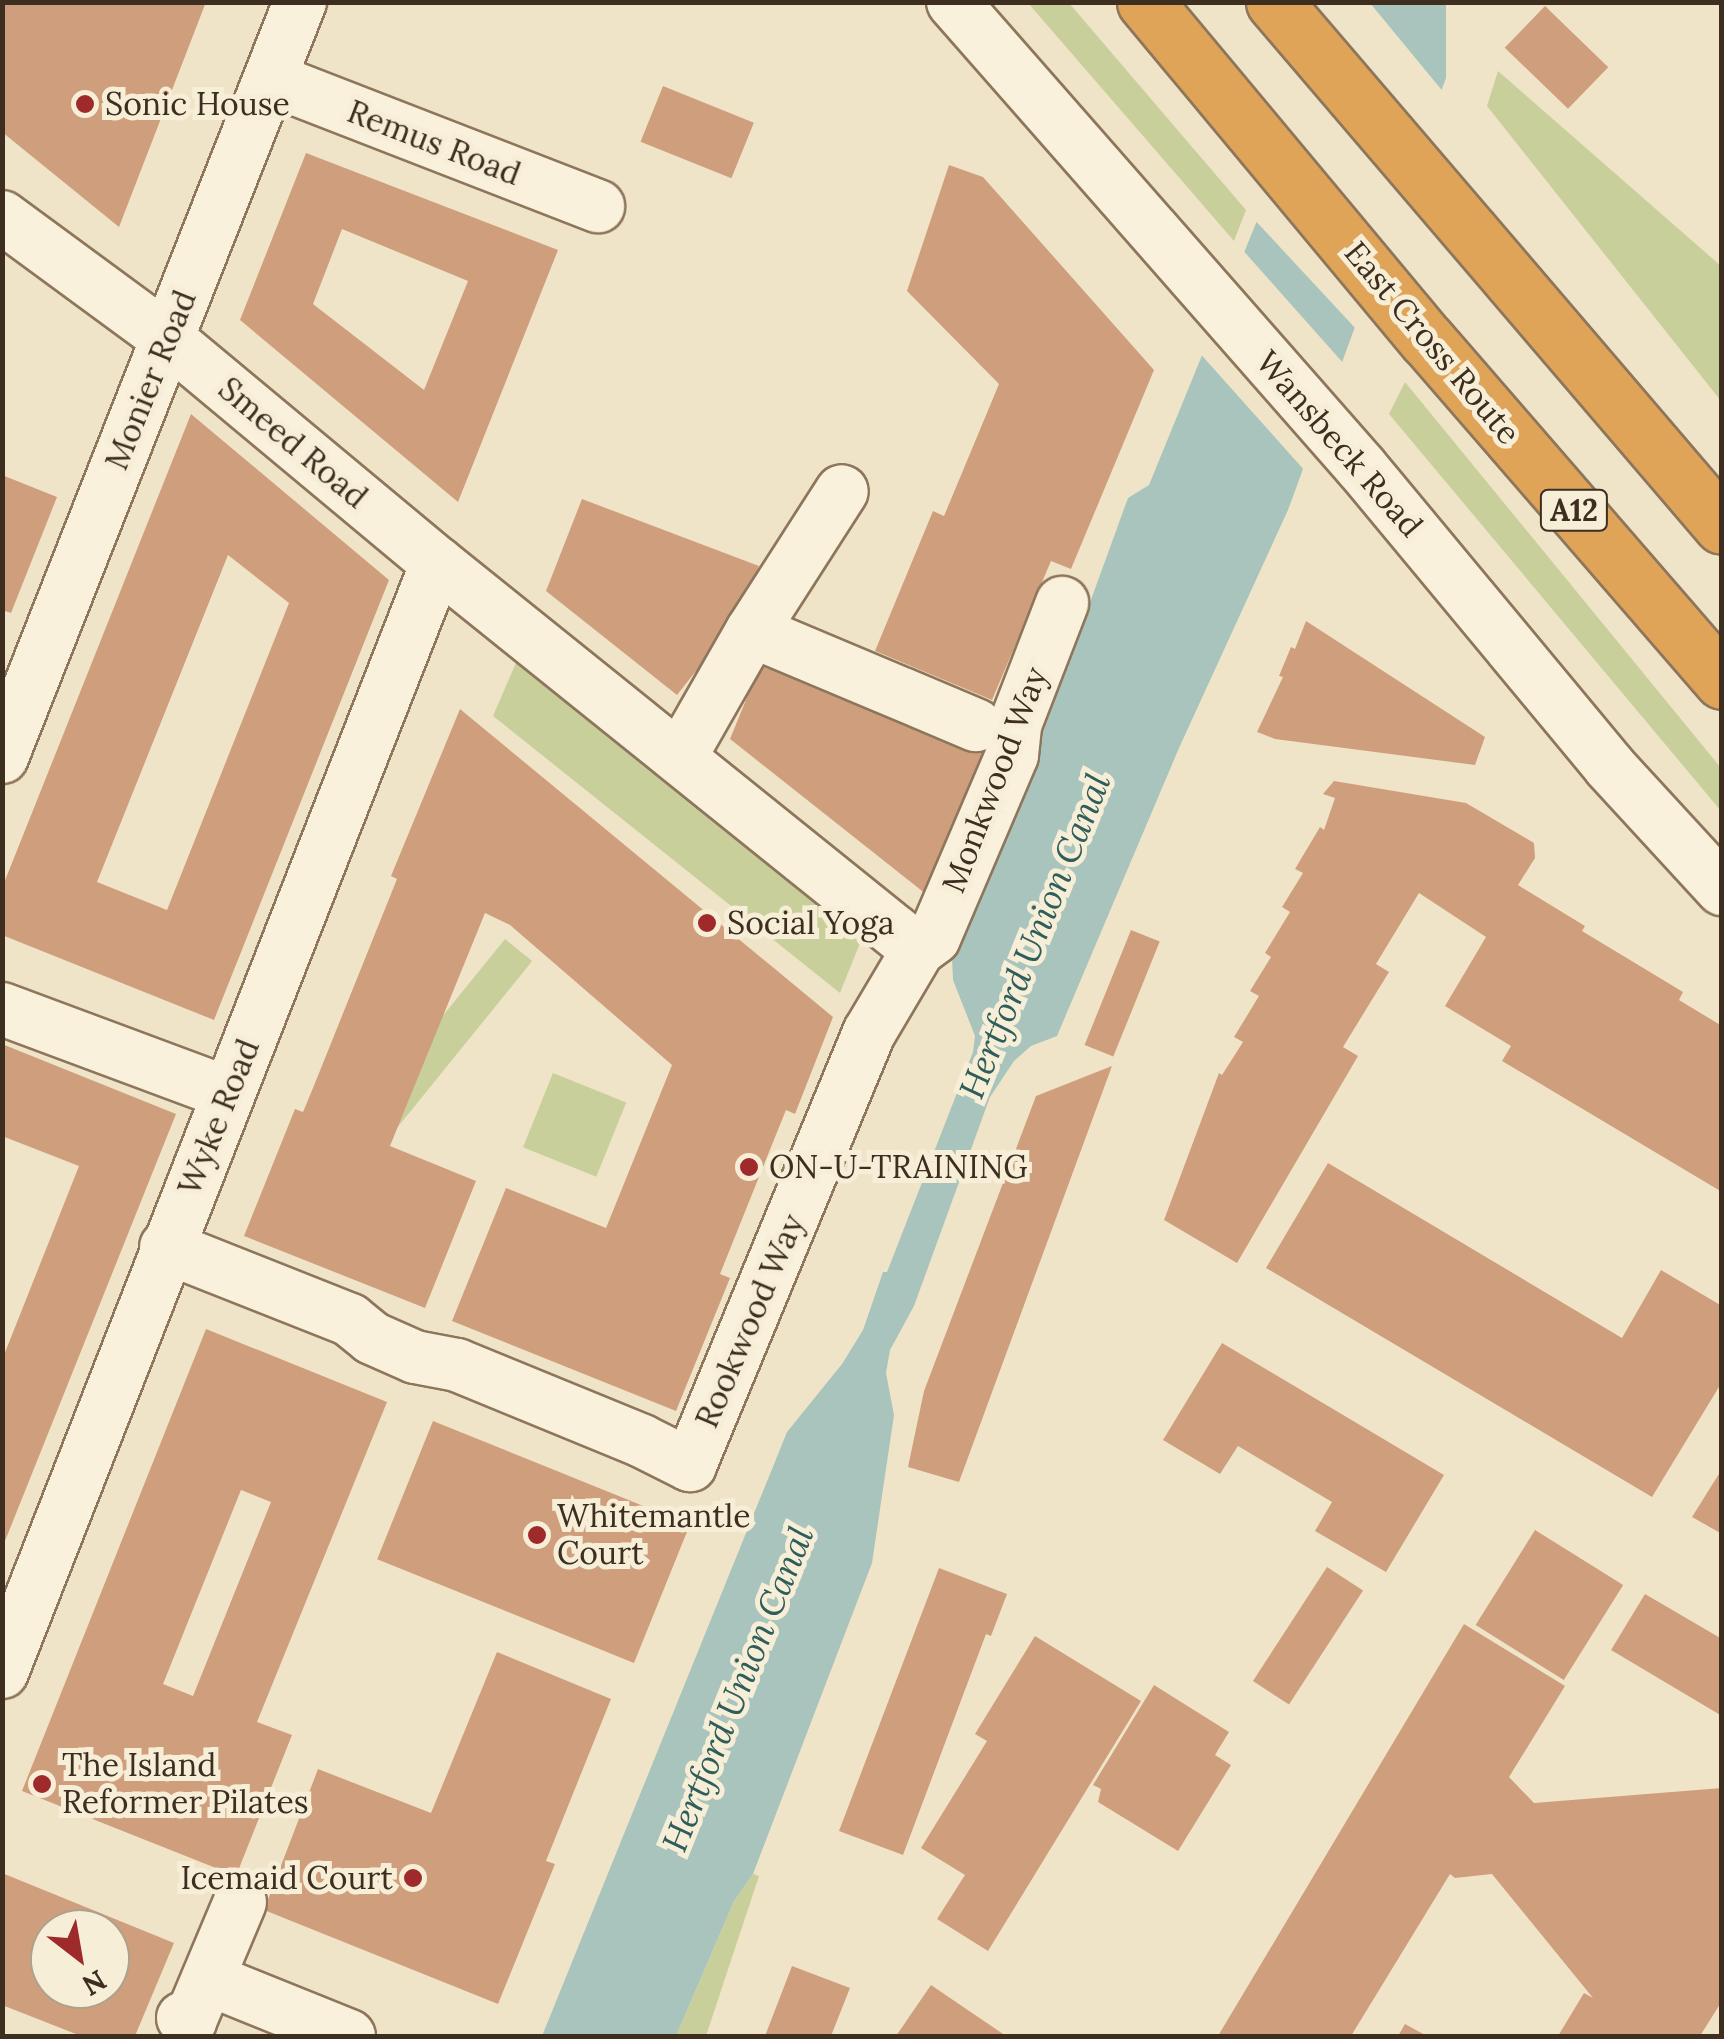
<!DOCTYPE html>
<style>
body{margin:0}
#map{position:relative;width:1724px;height:2039px;overflow:hidden;background:#f0e4c8;font-family:Lora,serif}
div>[style]{position:absolute}
.green>*{inset:0;background:#c9cf9b;transform-origin:0 0}
.water>*{inset:0;background:#a9c4bc}
.pier>*{inset:0;background:#f0e4c8}
.building>*{inset:0;background:#cf9f7d;transform-origin:0 0}
.roads{filter:drop-shadow(2px 0 #8d765c) drop-shadow(-2px 0 #8d765c) drop-shadow(0 2px #8d765c) drop-shadow(0 -2px #8d765c)}
.minor>*{height:52px;margin:-26px;padding:0 26px;transform-origin:26px;border-radius:26px;background:#faf1dc}
.highway>*{height:55px;margin:-27.5px;padding:0 27.5px;transform-origin:27.5px;border-radius:27.5px;background:#e0a458}
.dots>*{width:28px;height:28px;translate:-50% -50%;box-sizing:border-box;border:5px solid #f7eed8;border-radius:50%}
span{translate:-50% -50%;white-space:nowrap;text-align:center;line-height:1.15;-webkit-text-stroke:10px #f7eed8;paint-order:stroke}
.shield-label span{padding:2px 8px;background:#f7eed8;border:2px solid;border-radius:8px;-webkit-text-stroke-width:0}
.shield-label{font-size:30px;color:#3d2e20;font-weight:700}
.poi-label{font-size:32px;color:#3d2e20}
.left{translate:0 -50%;text-align:left}
.right{translate:-100% -50%;text-align:right}
.street-label{font-size:32px;color:#3d2e20}
.water-label{font-size:35px;color:#2f5d5a;font-style:italic}
.frame{position:absolute;inset:0;border:5px solid #3d2e20;pointer-events:none}
.north{position:absolute;left:30px;top:1909px;width:100px;height:100px;box-sizing:border-box;background:#f7eed8;border:2px solid #ada18e;border-radius:50%;rotate:149deg;font-size:28px;font-weight:700;line-height:40px;text-align:center;color:#3d2e20}
.north::after{content:'';display:block;margin:auto;width:35px;height:45px;background:#9e2a2b;clip-path:polygon(50% 0,100% 100%,50% 72%,0 100%)}
</style>
<div id="map">
<div class="green">
<i style="clip-path:polygon(1028px 3px,1069px 3px,1246px 210px,1234px 241px)"></i>
<i style="clip-path:polygon(1498px 71px,1721px 266px,1721px 401px,1487px 106px)"></i>
<i style="clip-path:polygon(1405px 382px,1721px 768px,1721px 811px,1389px 414px)"></i>
<i style="clip-path:polygon(525px 642px,868px 923px,840px 993px,493px 716px)"></i>
<i style="left:505px;top:939px;width:35px;height:230px;rotate:39deg"></i>
<i style="left:553px;top:1073px;width:79px;height:80px;rotate:22deg"></i>
<i style="clip-path:polygon(753px 1874px,759px 1876px,706px 2036px,676px 2036px,734px 1901px)"></i>
</div>
<div class="water">
<i style="clip-path:polygon(1346px 3px,1446px 3px,1446px 78px,1288px 510px,1179px 748px,1057px 1036px,1031px 1046px,1014px 1061px,990px 1097px,914px 1306px,890px 1350px,886px 1373px,894px 1415px,872px 1563px,753px 1874px,734px 1901px,676px 2036px,542px 2036px,787px 1432px,842px 1364px,863px 1330px,883px 1272px,887px 1272px,973px 1052px,975px 1036px,953px 980px,952px 958px,1045px 726px,1128px 498px,1149px 485px)"></i>
</div>
<div class="pier">
<i style="clip-path:polygon(1341px 2px,1370px 3px,1445px 94px,1357px 330px,1252px 217px)"></i>
<i style="clip-path:polygon(1240px 247px,1344px 364px,1305px 471px,1197px 350px)"></i>
</div>
<div class="building">
<i style="clip-path:polygon(2px 2px,206px 2px,119px 227px,2px 132px)"></i>
<i style="left:1545px;top:6px;width:88px;height:58px;rotate:44deg"></i>
<i style="left:663px;top:86px;width:98px;height:60px;rotate:22deg"></i>
<i style="clip-path:polygon(evenodd,306px 153px,558px 250px,458px 502px,240px 320px,306px 153px,342px 229px,468px 281px,424px 390px,313px 304px,342px 229px)"></i>
<i style="clip-path:polygon(949px 165px,983px 177px,1154px 370px,1071px 569px,1051px 561px,992px 700px,875px 651px,933px 511px,944px 516px,999px 384px,907px 291px)"></i>
<i style="clip-path:polygon(evenodd,191px 414px,389px 580px,214px 1020px,2px 935px,2px 888px,191px 414px,228px 555px,289px 603px,167px 910px,97px 882px,228px 555px)"></i>
<i style="clip-path:polygon(2px 475px,57px 497px,11px 613px,2px 610px)"></i>
<i style="clip-path:polygon(582px 499px,759px 566px,738px 618px,677px 695px,546px 591px)"></i>
<i style="clip-path:polygon(1306px 621px,1485px 737px,1475px 765px,1275px 739px,1257px 732px,1283px 677px,1279px 676px,1291px 647px,1295px 649px)"></i>
<i style="clip-path:polygon(766px 651px,1000px 743px,936px 902px,730px 739px)"></i>
<i style="clip-path:polygon(460px 709px,833px 1017px,795px 1114px,786px 1110px,761px 1172px,720px 1274px,730px 1278px,676px 1411px,452px 1321px,506px 1188px,606px 1228px,672px 1065px,510px 925px,485px 913px,390px 1146px,476px 1181px,425px 1308px,244px 1236px,295px 1109px,303px 1112px,313px 1088px,397px 879px,391px 876px)"></i>
<i style="clip-path:polygon(1334px 781px,1466px 803px,1534px 843px,1535px 858px,1518px 885px,1585px 926px,1582px 931px,1683px 992px,1679px 1000px,1722px 1026px,1722px 1192px,1502px 1061px,1511px 1046px,1445px 1006px,1486px 937px,1419px 893px,1376px 964px,1389px 972px,1343px 1047px,1358px 1056px,1237px 1263px,1164px 1220px,1219px 1073px,1222px 1075px,1243px 1042px,1234px 1037px,1259px 996px,1250px 991px,1271px 957px,1265px 953px,1290px 912px,1282px 907px,1303px 873px,1295px 869px,1320px 827px,1324px 830px,1335px 798px,1323px 794px)"></i>
<i style="left:1131px;top:930px;width:31px;height:124px;rotate:22deg"></i>
<i style="clip-path:polygon(2px 1044px,176px 1114px,3px 1546px,2px 1360px,79px 1166px,2px 1136px)"></i>
<i style="clip-path:polygon(1112px 1066px,959px 1482px,908px 1467px,924px 1391px,1036px 1096px)"></i>
<i style="clip-path:polygon(1328px 1163px,1622px 1338px,1661px 1270px,1722px 1306px,1722px 1382px,1652px 1497px,1266px 1268px)"></i>
<i style="clip-path:polygon(evenodd,206px 1329px,387px 1402px,257px 1722px,292px 1735px,236px 1876px,22px 1791px,206px 1329px,241px 1490px,271px 1502px,193px 1696px,163px 1684px,241px 1490px)"></i>
<i style="clip-path:polygon(1222px 1343px,1444px 1475px,1386px 1572px,1315px 1531px,1332px 1502px,1238px 1446px,1220px 1474px,1163px 1440px)"></i>
<i style="left:433px;top:1421px;width:277px;height:149px;rotate:22deg"></i>
<i style="clip-path:polygon(1722px 1469px,1722px 1534px,1692px 1517px)"></i>
<i style="left:1535px;top:1530px;width:104px;height:112px;rotate:32deg"></i>
<i style="left:1327px;top:1567px;width:43px;height:136px;rotate:33deg"></i>
<i style="clip-path:polygon(939px 1568px,1007px 1594px,991px 1636px,986px 1634px,903px 1855px,839px 1831px)"></i>
<i style="clip-path:polygon(1645px 1594px,1722px 1639px,1722px 1716px,1611px 1650px)"></i>
<i style="clip-path:polygon(1464px 1624px,1565px 1686px,1509px 1777px,1534px 1803px,1722px 1788px,1722px 2001px,1700px 2036px,1558px 2036px,1584px 1993px,1593px 1998px,1492px 1874px,1455px 1878px,1450px 1874px,1351px 2036px,1218px 2036px)"></i>
<i style="clip-path:polygon(1035px 1636px,1141px 1701px,988px 1951px,937px 1919px,965px 1875px,921px 1848px,987px 1741px,975px 1734px)"></i>
<i style="clip-path:polygon(497px 1652px,611px 1699px,546px 1861px,555px 1864px,498px 2004px,264px 1910px,318px 1769px,431px 1813px)"></i>
<i style="clip-path:polygon(1154px 1685px,1229px 1732px,1215px 1755px,1231px 1765px,1178px 1851px,1098px 1802px,1101px 1789px,1093px 1785px)"></i>
<i style="clip-path:polygon(evenodd,2px 1873px,174px 1943px,135px 2036px,81px 2036px,2px 2005px,2px 1873px,50px 1929px,110px 1929px,110px 1989px,50px 1989px,50px 1929px)"></i>
<i style="clip-path:polygon(792px 1966px,850px 1988px,831px 2036px,765px 2036px)"></i>
<i style="clip-path:polygon(931px 1985px,1006px 2036px,896px 2036px)"></i>
<i style="clip-path:polygon(1405px 2024px,1427px 2036px,1398px 2036px)"></i>
</div>
<div class="roads">
<div class="minor">
<i style="left:953px;top:2px;width:620px;rotate:48.73deg"></i>
<i style="left:1362px;top:468px;width:388px;rotate:50.3deg"></i>
<i style="left:1610px;top:767px;width:166px;rotate:47.4deg"></i>
<i style="left:270px;top:79px;width:352px;rotate:21.2deg"></i>
<i style="left:2px;top:217px;width:206px;rotate:36.3deg"></i>
<i style="left:168px;top:339px;width:350px;rotate:39.8deg"></i>
<i style="left:437px;top:563px;width:617px;rotate:38.82deg"></i>
<i style="left:752px;top:631px;width:243px;rotate:22.8deg"></i>
<i style="left:2px;top:757px;width:812px;rotate:-68.46deg"></i>
<i style="left:680px;top:757px;width:145px;rotate:-60.3deg"></i>
<i style="left:752px;top:631px;width:166px;rotate:-57.3deg"></i>
<i style="left:2px;top:1009px;width:218px;rotate:20.4deg"></i>
<i style="left:166px;top:1247px;width:198px;rotate:21.6deg"></i>
<i style="left:350px;top:1320px;width:28px;rotate:39deg"></i>
<i style="left:372px;top:1338px;width:47px;rotate:23.8deg"></i>
<i style="left:415px;top:1357px;width:43px;rotate:10.8deg"></i>
<i style="left:457px;top:1365px;width:200px;rotate:22.3deg"></i>
<i style="left:642px;top:1441px;width:54px;rotate:26.6deg"></i>
<i style="left:690px;top:1465px;width:468px;rotate:-67.5deg"></i>
<i style="left:869px;top:1033px;width:96px;rotate:-59.4deg"></i>
<i style="left:918px;top:950px;width:20px;rotate:-37deg"></i>
<i style="left:934px;top:938px;width:199px;rotate:-66.9deg"></i>
<i style="left:1012px;top:755px;width:30px;rotate:-84deg"></i>
<i style="left:1015px;top:725px;width:131px;rotate:-68.9deg"></i>
<i style="left:2px;top:1672px;width:1191px;rotate:-68.58deg"></i>
<i style="left:208px;top:1979px;width:152px;rotate:22deg"></i>
<i style="left:183px;top:2018px;width:8px;rotate:23deg"></i>
<i style="left:190px;top:2021px;width:129px;rotate:-67.2deg"></i>
</div>
<div class="highway">
<i style="left:1145px;top:2px;width:440px;rotate:50.2deg"></i>
<i style="left:1427px;top:340px;width:451px;rotate:49.1deg"></i>
<i style="left:1274px;top:2px;width:689px;rotate:49.47deg"></i>
</div>
</div>
<div class="dots">
<i style="left:85px;top:104px;background:#9e2a2b"></i>
<i style="left:707px;top:923px;background:#9e2a2b"></i>
<i style="left:749px;top:1167px;background:#9e2a2b"></i>
<i style="left:537px;top:1535px;background:#9e2a2b"></i>
<i style="left:42px;top:1784px;background:#9e2a2b"></i>
<i style="left:413px;top:1878px;background:#9e2a2b"></i>
</div>
<div class="shield-label">
<span style="left:1574px;top:510px">A12</span>
</div>
<div class="poi-label">
<span class="left" style="left:105px;top:104px">Sonic House</span>
<span class="left" style="left:727px;top:923px">Social Yoga</span>
<span class="left" style="left:769px;top:1167px">ON-U-TRAINING</span>
<span class="left" style="left:557px;top:1535px">Whitemantle<br>Court</span>
<span class="left" style="left:62px;top:1784px">The Island<br>Reformer Pilates</span>
<span class="right" style="left:393px;top:1878px">Icemaid Court</span>
</div>
<div class="street-label">
<span style="left:434px;top:143px;rotate:21deg">Remus Road</span>
<span style="left:1432px;top:343px;rotate:50deg">East Cross Route</span>
<span style="left:151px;top:380px;rotate:-68deg">Monier Road</span>
<span style="left:293px;top:443px;rotate:40deg">Smeed Road</span>
<span style="left:1339px;top:444px;rotate:49deg">Wansbeck Road</span>
<span style="left:995px;top:780px;rotate:-69deg">Monkwood Way</span>
<span style="left:219px;top:1117px;rotate:-68deg">Wyke Road</span>
<span style="left:750px;top:1321px;rotate:-67deg">Rookwood Way</span>
</div>
<div class="water-label">
<span style="left:1035px;top:936px;rotate:-68deg">Hertford Union Canal</span>
<span style="left:738px;top:1689px;rotate:-68deg">Hertford Union Canal</span>
</div>
<div class="frame"></div>
<div class="north">N</div>
</div>
